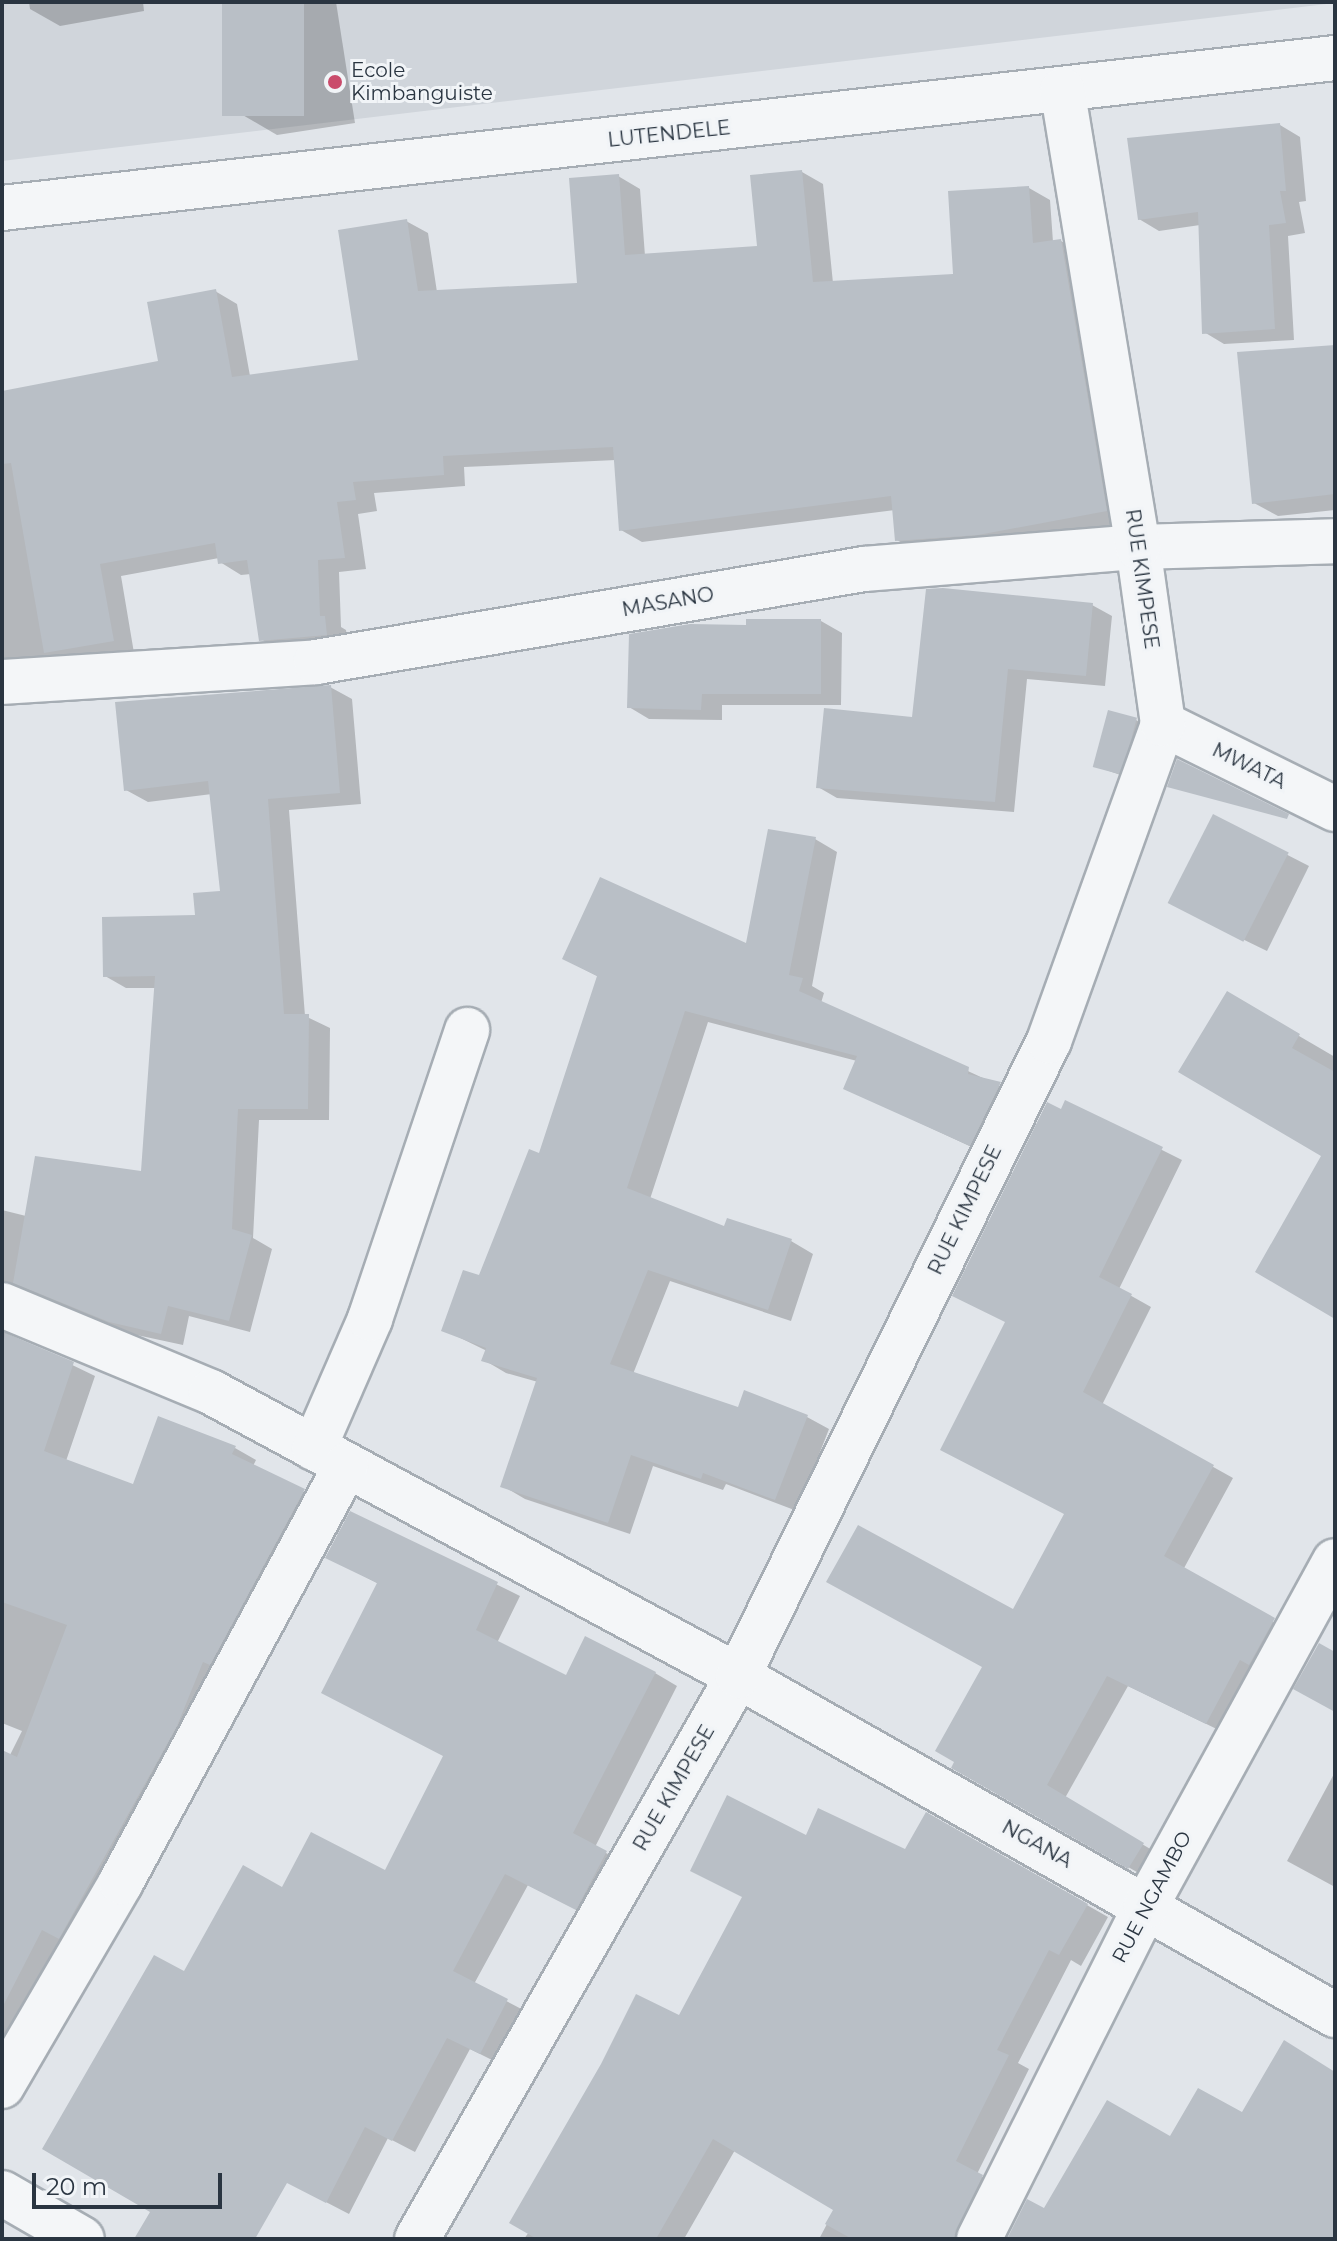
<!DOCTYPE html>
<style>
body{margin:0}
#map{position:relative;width:1337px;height:2241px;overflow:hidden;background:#e1e5ea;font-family:Montserrat,sans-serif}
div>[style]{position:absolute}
.built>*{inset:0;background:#d0d5db}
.shadow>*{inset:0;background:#0003}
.building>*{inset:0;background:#b9bfc6;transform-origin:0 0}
.roads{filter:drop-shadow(2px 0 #a6adb4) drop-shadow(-2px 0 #a6adb4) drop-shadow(0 2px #a6adb4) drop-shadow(0 -2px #a6adb4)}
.minor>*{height:44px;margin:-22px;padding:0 22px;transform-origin:22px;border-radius:22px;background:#f4f6f8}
.dots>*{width:22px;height:22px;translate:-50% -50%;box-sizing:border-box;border:4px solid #f1f4f7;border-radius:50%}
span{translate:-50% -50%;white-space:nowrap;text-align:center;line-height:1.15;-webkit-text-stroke:6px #f1f4f7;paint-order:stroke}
.poi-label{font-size:20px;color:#2a3541}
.left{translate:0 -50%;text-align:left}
.street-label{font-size:20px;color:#2a3541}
.frame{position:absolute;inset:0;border:4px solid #2a3541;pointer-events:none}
.scale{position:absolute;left:32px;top:2173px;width:190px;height:36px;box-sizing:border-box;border:4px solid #2a3541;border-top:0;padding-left:10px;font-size:24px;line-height:28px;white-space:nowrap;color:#2a3541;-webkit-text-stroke:6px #f1f4f7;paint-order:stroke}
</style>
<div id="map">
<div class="built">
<i style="clip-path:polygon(2px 2px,1335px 2px,1335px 3px,2px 161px)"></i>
</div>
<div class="shadow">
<i style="clip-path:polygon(29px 2px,143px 2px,144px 11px,60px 26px,30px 9px)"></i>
<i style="clip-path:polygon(224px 2px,336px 2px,355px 123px,277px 135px,241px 114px)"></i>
<i style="clip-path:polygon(1280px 125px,1300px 137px,1306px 201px,1299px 202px,1305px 233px,1288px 236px,1294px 340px,1224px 344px,1204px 332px,1200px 225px,1159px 231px,1139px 219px)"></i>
<i style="clip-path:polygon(802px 172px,823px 184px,833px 283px,955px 276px,1029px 188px,1050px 200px,1053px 242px,1061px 241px,1083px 254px,1128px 523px,1001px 546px,919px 553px,897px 540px,895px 510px,642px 542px,621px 530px,616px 460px,464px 467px,465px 486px,374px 493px,377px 511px,358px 514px,366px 569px,339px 572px,341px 627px,346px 630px,348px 646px,282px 652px,261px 639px,251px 574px,241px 575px,220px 562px,219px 558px,121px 576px,134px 653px,68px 665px,52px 656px,2px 661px,2px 390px,6px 392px,160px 363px,215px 291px,237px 304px,250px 376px,360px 362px,406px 221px,428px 233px,437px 292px,580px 285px,618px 176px,640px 189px,645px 256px,759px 248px)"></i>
<i style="clip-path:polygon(1335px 347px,1335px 510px,1278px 516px,1254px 503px)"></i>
<i style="clip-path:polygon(1092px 605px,1112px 616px,1105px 686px,1027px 679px,1014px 812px,837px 798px,818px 787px,914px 719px)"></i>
<i style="clip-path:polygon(821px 621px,842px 633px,841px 705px,722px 705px,722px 720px,649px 719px,629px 707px,747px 627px)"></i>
<i style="clip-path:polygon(330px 687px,352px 699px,361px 804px,289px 810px,305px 1016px,330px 1028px,329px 1120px,259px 1120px,253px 1238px,272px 1249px,250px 1332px,189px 1316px,183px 1345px,132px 1334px,22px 1291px,2px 1305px,2px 1210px,26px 1216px,143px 1174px,156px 988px,126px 988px,105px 976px,197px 917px,223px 892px,212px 794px,148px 802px,126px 790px)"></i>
<i style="clip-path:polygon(1136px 720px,1146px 726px,1129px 778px,1095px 766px)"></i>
<i style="clip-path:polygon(1214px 817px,1309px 866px,1267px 951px,1193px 915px)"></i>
<i style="clip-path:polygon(815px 839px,837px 852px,812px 986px,824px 993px,821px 1003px,1022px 1096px,993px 1157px,845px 1088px,857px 1061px,708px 1022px,650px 1199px,725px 1229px,791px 1241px,813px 1254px,791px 1321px,670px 1281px,633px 1374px,739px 1410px,807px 1417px,829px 1429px,797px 1511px,726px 1484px,723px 1490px,653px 1466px,630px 1534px,525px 1499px,503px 1486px,538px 1382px,506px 1373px,484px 1360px,487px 1351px,444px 1330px,480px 1277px,540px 1156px,599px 977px,564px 959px,747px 946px)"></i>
<i style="clip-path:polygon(1227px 994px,1335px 1057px,1335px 1316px,1324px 1155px)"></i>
<i style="clip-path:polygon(1066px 1102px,1182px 1160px,1119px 1289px,1151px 1307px,1102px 1405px,1233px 1478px,1183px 1570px,1293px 1634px,1227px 1734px,1128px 1686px,1065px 1798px,1162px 1856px,1149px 1879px,954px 1767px,1013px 1612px,1066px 1514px,1007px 1323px)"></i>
<i style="clip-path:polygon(2px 1331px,95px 1376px,66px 1461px,134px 1487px,235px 1448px,256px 1460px,253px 1466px,325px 1503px,2px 2061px,2px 1771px,22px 1731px,2px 1723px)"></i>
<i style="clip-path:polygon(351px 1513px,520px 1596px,497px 1643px,567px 1678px,655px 1673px,677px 1686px,595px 1847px,628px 1865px,599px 1921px,528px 1885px,474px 1984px,529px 2013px,502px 2065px,470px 2049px,415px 2152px,388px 2138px,349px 2214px,108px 2089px,185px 1974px,283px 1890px,386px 1873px,446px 1756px,379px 1584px,327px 1557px)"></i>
<i style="clip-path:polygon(1335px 1772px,1335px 1887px,1287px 1861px)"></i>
<i style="clip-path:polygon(927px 1814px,1108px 1917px,1081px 1966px,1071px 1960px,1018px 2063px,1029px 2069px,977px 2174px,1003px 2189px,981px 2239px,819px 2239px,835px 2209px,735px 2150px,684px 2239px,524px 2239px,807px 1837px,905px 1852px)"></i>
</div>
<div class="building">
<i style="left:222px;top:2px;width:82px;height:114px"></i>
<i style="clip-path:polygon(1280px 123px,1286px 191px,1280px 191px,1286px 223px,1269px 225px,1275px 329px,1202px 334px,1198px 212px,1138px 220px,1127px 138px)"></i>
<i style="clip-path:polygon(802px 170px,813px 282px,953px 274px,948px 191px,1029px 186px,1033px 243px,1061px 239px,1107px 511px,978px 535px,895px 541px,891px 496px,619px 531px,613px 447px,443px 456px,444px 475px,353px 482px,356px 500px,337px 502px,345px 558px,318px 560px,320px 616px,325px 616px,327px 635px,259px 641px,247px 560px,218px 564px,215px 543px,100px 564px,114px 641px,44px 653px,11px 463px,2px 464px,2px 391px,158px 361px,147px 302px,216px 289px,232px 377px,358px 360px,338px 230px,407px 219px,418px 291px,577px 283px,569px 178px,619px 174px,625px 255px,757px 246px,750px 175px)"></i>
<i style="clip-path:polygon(1335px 345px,1335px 494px,1252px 504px,1237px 352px)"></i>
<i style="clip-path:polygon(943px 588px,1093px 603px,1086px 676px,1008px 669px,995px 802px,816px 788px,824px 708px,912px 717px,926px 589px)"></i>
<i style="clip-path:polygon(746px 619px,821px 619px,821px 694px,702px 694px,701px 710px,627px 708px,629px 634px,690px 624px,746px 625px)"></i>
<i style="clip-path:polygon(331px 685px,340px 793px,268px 799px,284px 1014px,309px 1014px,308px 1109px,238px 1109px,232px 1229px,252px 1235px,229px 1321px,168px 1306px,161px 1334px,109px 1322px,13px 1283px,35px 1156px,141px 1171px,155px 976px,103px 977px,102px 917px,195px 915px,193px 893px,220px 891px,208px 781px,124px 791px,115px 702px)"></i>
<i style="left:1108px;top:710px;width:30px;height:59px;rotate:15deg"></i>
<i style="clip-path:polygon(1177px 759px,1289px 814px,1287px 819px,1167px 787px)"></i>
<i style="left:1213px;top:814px;width:85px;height:100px;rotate:27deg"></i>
<i style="clip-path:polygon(768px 829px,816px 837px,789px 975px,803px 978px,799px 991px,969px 1067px,968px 1074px,1001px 1082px,970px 1146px,843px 1089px,857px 1056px,685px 1011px,627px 1188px,724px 1226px,727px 1218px,792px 1239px,768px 1310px,648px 1270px,610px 1364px,738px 1407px,744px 1390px,808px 1415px,775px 1500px,703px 1473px,701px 1479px,631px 1455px,608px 1523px,500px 1487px,537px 1378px,481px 1361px,486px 1348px,441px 1331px,463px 1270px,479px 1275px,529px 1149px,539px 1153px,597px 976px,562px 959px,600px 877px,746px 943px)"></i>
<i style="clip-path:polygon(1227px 991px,1300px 1034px,1292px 1048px,1335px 1072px,1335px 1319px,1255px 1272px,1321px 1156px,1178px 1072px)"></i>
<i style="clip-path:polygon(1065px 1100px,1163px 1147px,1099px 1277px,1132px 1294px,1083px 1392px,1214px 1465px,1164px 1556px,1275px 1618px,1249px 1665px,1240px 1660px,1206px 1724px,1107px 1676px,1047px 1785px,1144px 1843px,1128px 1869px,951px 1768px,954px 1762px,935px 1751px,982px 1667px,826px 1582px,858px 1525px,1013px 1609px,1064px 1514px,940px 1450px,1005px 1322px,952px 1296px,1047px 1102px,1061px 1109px)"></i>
<i style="clip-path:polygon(5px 1333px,74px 1362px,44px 1451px,133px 1484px,158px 1416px,236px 1446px,232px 1454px,305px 1489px,210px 1665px,203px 1662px,177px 1726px,59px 1939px,42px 1930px,2px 2008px,2px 1750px,17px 1757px,67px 1625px,2px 1602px,2px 1353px)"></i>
<i style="clip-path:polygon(350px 1511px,498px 1582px,476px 1630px,566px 1675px,585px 1636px,656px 1672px,573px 1833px,607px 1851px,576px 1910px,505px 1874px,453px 1971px,508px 1999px,480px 2054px,447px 2038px,392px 2141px,365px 2127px,326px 2203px,287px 2183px,255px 2239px,134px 2239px,150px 2212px,42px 2149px,154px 1955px,184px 1971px,243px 1865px,282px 1887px,311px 1832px,385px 1870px,443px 1756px,321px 1693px,377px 1583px,325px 1558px)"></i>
<i style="clip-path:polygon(1319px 1643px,1335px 1652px,1335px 1712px,1293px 1689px)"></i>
<i style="clip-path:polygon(727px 1795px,806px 1835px,818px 1808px,905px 1849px,926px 1812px,1088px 1904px,1059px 1955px,1049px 1950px,997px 2050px,1009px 2055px,956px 2161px,983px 2175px,954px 2239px,852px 2239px,825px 2224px,833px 2210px,713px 2139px,656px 2239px,537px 2239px,509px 2223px,601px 2064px,636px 1994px,679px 2015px,742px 1897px,690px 1871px)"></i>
<i style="clip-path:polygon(1284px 2040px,1335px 2072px,1335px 2239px,1007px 2239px,1027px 2199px,1044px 2208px,1107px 2100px,1170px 2136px,1198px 2088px,1242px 2112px)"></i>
</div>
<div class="roads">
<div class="minor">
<i style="left:2px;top:208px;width:1341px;rotate:-6.42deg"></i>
<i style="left:2px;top:682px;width:315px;rotate:-3.6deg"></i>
<i style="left:316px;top:662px;width:556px;rotate:-9.63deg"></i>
<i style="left:864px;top:569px;width:275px;rotate:-4.6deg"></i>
<i style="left:1138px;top:547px;width:197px;rotate:-1.7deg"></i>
<i style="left:1163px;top:724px;width:192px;rotate:26.3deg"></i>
<i style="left:2px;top:1305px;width:226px;rotate:22.6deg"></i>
<i style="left:211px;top:1392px;width:599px;rotate:28.32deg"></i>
<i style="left:738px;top:1676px;width:687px;rotate:29.59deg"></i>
<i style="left:314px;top:1448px;width:141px;rotate:-66.5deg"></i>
<i style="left:370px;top:1319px;width:305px;rotate:-71.4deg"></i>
<i style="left:2px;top:2086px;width:236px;rotate:-59.7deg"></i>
<i style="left:121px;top:1882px;width:473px;rotate:-61.6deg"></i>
<i style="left:2px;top:2193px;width:92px;rotate:29.9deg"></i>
<i style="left:417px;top:2239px;width:648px;rotate:-60.31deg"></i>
<i style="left:738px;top:1676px;width:707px;rotate:-63.91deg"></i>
<i style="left:1049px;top:1041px;width:337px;rotate:-70.2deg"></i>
<i style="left:1163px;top:724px;width:179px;rotate:-98deg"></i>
<i style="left:1138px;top:547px;width:463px;rotate:-99.4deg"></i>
<i style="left:979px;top:2239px;width:373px;rotate:-63.4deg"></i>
<i style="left:1146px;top:1906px;width:393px;rotate:-61.3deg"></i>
</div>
</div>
<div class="dots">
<i style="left:335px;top:82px;background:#ca4b6b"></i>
</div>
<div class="poi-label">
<span class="left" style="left:351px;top:82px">Ecole<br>Kimbanguiste</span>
</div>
<div class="street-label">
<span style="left:669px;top:134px;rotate:-6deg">LUTENDELE</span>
<span style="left:1142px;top:579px;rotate:82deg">RUE KIMPESE</span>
<span style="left:668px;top:602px;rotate:-10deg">MASANO</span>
<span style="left:1249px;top:766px;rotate:26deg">MWATA</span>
<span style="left:965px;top:1210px;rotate:-64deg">RUE KIMPESE</span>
<span style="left:674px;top:1788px;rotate:-60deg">RUE KIMPESE</span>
<span style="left:1037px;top:1844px;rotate:29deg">NGANA</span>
<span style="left:1152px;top:1897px;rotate:-62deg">RUE NGAMBO</span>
</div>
<div class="frame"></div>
<div class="scale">20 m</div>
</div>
